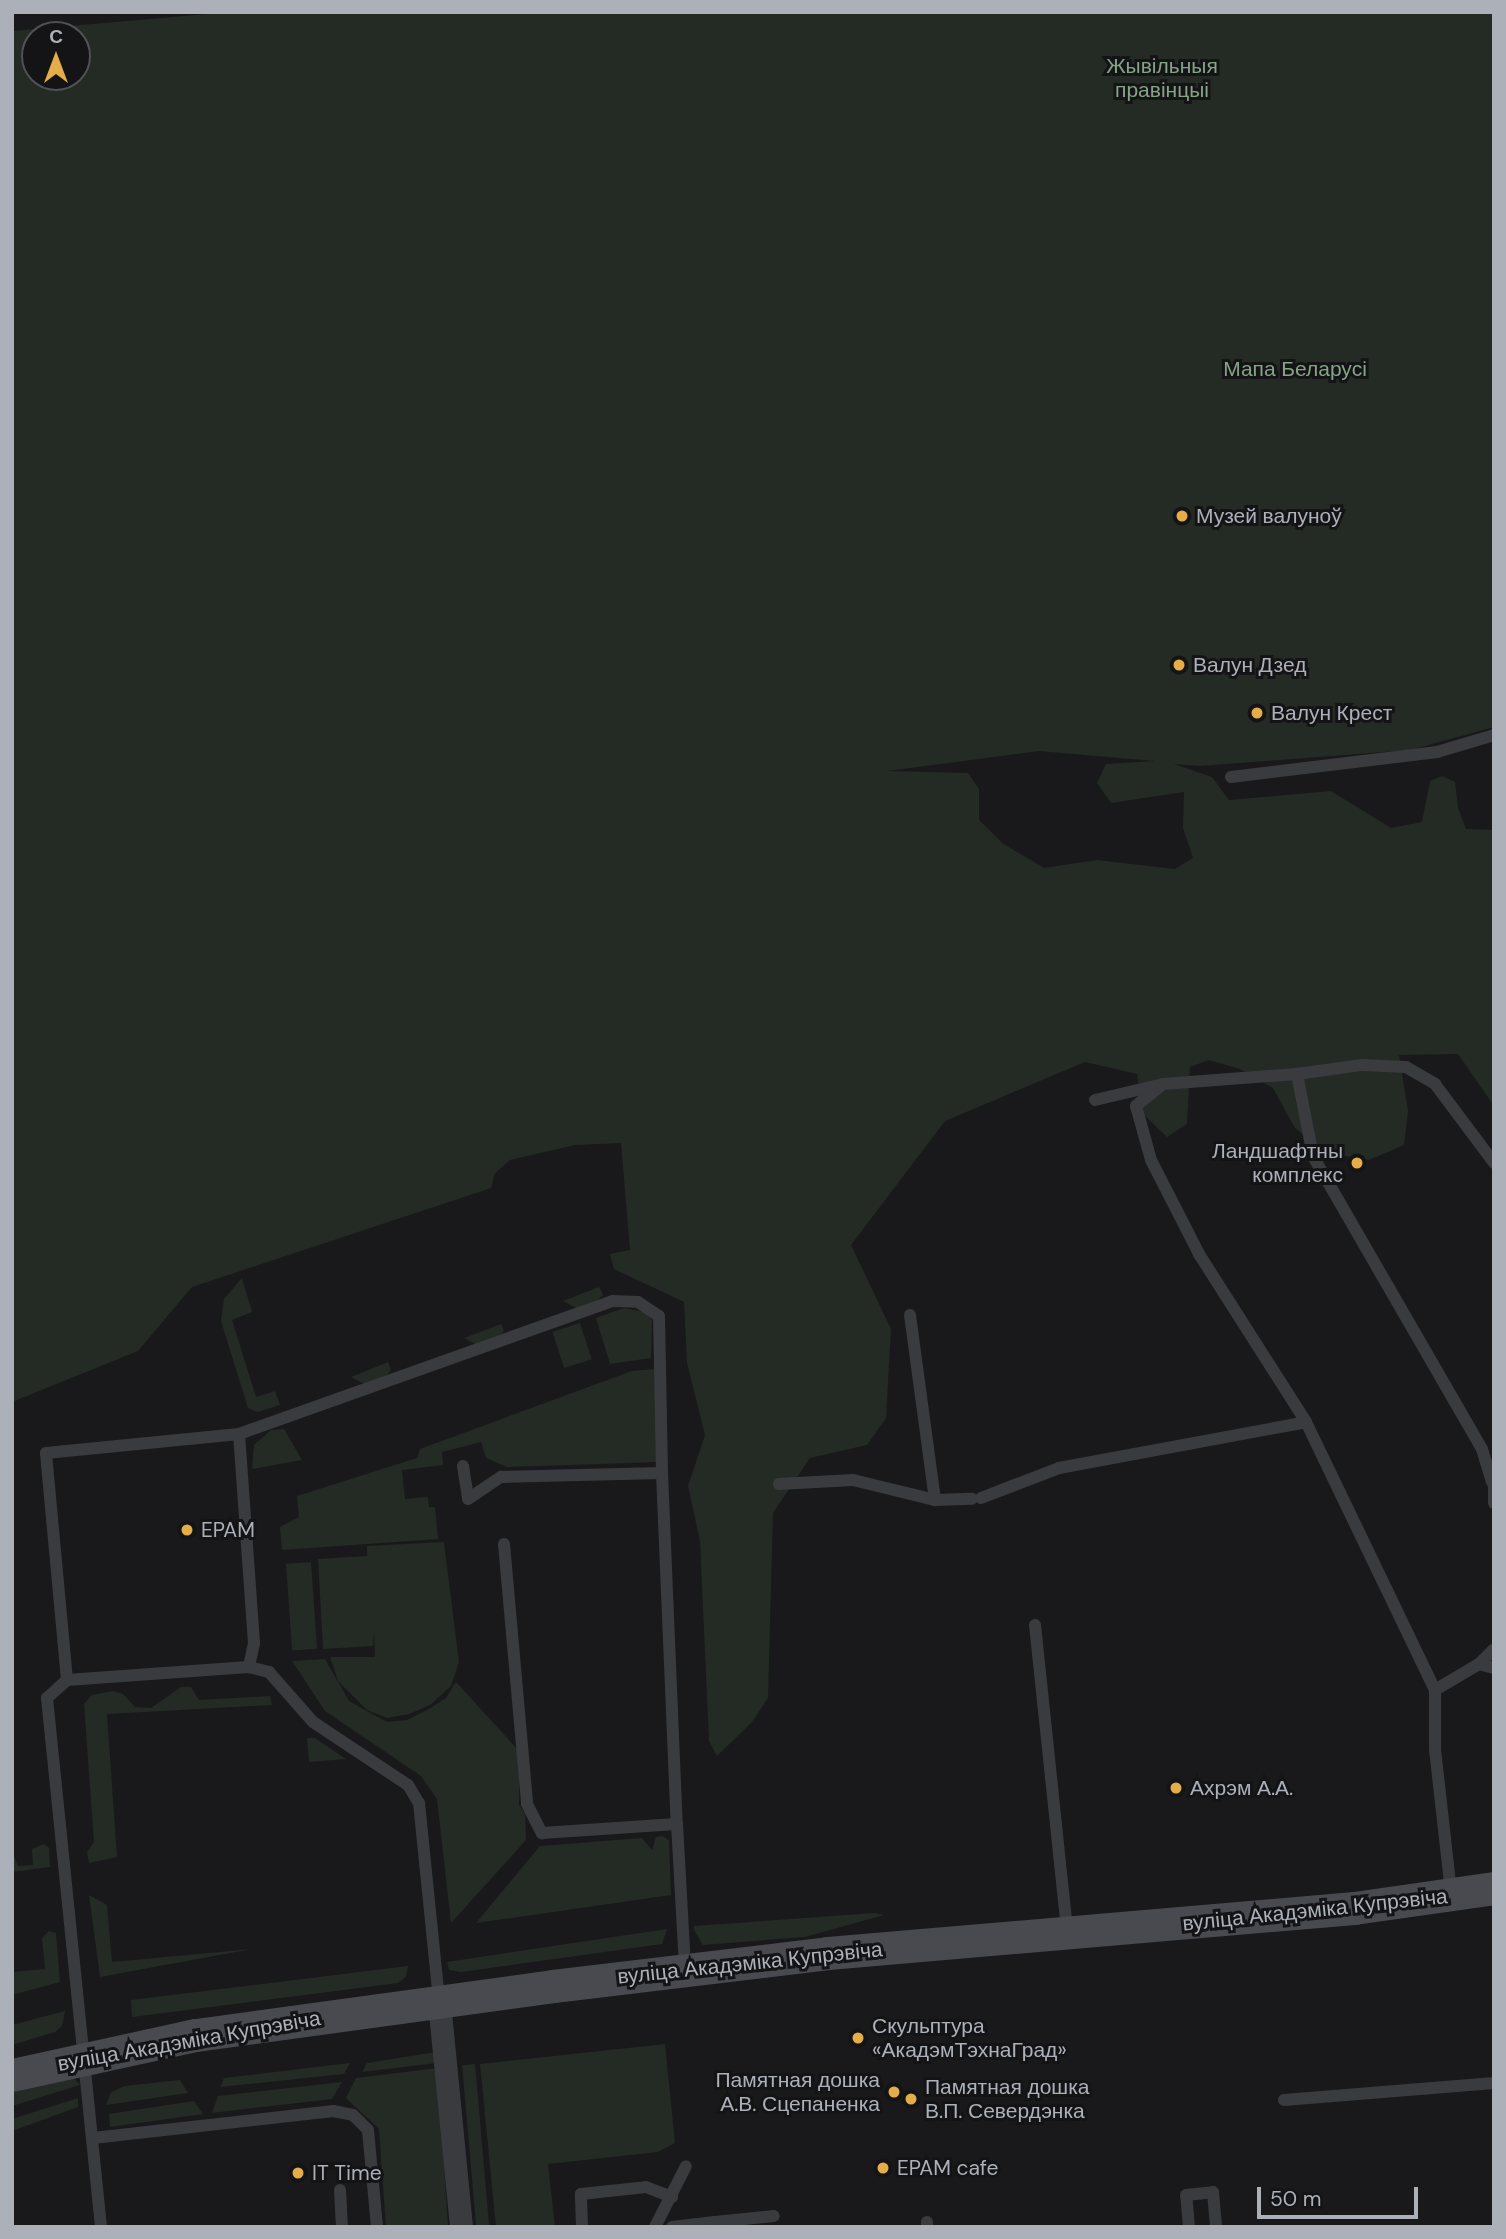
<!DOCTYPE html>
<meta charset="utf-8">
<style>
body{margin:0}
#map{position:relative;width:1506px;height:2239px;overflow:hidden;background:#19191b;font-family:"DM Sans",sans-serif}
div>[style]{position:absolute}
.green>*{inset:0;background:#232b24;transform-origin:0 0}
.service>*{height:12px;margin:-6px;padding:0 6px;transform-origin:6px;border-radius:6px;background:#3a3b3f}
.minor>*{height:23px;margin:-11.5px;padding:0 11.5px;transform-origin:11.5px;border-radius:11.5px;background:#3a3b3f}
.secondary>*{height:33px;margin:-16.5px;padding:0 16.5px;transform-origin:16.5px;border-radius:16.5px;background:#484a4f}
.dots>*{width:19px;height:19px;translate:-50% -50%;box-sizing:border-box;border:4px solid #141416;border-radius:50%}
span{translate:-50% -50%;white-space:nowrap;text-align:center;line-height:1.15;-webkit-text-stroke:6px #141416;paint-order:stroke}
.park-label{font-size:21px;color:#85a386}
.poi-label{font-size:21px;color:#acb0b9}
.left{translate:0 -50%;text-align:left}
.right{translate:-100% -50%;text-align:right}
.street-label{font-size:21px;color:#acb0b9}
.frame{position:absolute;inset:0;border:14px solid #acb0b9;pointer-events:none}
.north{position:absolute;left:21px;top:21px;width:70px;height:70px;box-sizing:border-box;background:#141416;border:2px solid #515257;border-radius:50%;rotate:0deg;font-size:19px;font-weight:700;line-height:28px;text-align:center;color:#acb0b9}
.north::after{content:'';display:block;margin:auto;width:24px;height:32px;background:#e5ad47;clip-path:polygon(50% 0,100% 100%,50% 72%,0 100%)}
.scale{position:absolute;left:1257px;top:2187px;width:161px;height:32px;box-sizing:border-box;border:4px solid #acb0b9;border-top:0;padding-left:9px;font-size:21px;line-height:24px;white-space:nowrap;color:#acb0b9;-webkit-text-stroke:5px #141416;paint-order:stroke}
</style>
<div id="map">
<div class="green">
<i style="clip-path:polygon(evenodd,231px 12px,1494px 12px,1494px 727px,1410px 750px,1201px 766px,1174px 764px,1212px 777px,1229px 800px,1331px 791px,1391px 828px,1422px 822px,1430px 781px,1442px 776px,1455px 782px,1458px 808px,1466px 829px,1494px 830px,1494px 1106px,1458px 1054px,1399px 1055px,1408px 1111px,1404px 1145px,1369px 1160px,1326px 1153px,1295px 1128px,1273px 1088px,1240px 1069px,1209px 1060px,1190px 1067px,1187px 1124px,1167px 1137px,1143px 1114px,1137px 1074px,1085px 1062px,945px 1121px,851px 1245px,891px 1329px,886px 1418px,867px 1445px,810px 1458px,773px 1513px,768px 1698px,752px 1722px,717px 1756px,709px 1741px,700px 1541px,688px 1486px,705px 1435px,687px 1363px,684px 1302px,614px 1269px,610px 1254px,630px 1250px,621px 1143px,575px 1145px,510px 1160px,495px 1173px,491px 1188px,192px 1287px,138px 1351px,12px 1402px,12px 31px,231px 12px,35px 35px,77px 35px,77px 77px,35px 77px,35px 35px,231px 12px,1039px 751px,1155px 761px,1106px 764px,1097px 783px,1111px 803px,1184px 792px,1183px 828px,1193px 858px,1175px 869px,1097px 860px,1044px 868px,1002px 843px,979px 820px,979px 789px,968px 773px,888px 771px,1039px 751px)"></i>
<i style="clip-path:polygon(242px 1278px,252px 1312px,232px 1320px,256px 1397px,275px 1391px,280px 1405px,258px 1412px,248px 1408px,221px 1321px,224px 1299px)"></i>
<i style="clip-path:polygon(599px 1287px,603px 1295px,598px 1300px,576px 1308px,563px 1301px)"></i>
<i style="clip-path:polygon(624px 1308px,644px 1312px,652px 1320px,651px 1358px,610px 1364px,596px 1318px)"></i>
<i style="left:580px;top:1323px;width:38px;height:29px;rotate:72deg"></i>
<i style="clip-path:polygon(501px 1324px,504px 1331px,499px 1337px,477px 1345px,464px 1338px)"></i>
<i style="clip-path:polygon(388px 1362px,391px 1370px,387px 1375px,364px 1384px,351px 1377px)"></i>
<i style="clip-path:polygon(654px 1369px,658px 1462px,507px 1467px,486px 1458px,481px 1442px,442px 1452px,443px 1465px,402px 1470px,405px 1499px,428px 1497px,429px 1507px,435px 1507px,438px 1539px,282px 1550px,280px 1527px,299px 1517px,297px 1496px,417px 1458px,420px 1449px,632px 1371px)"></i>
<i style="clip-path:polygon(284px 1429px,302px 1460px,252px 1469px,254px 1445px,271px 1430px)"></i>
<i style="clip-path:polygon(444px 1542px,459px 1662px,451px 1686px,430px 1705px,409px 1714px,387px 1718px,367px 1710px,338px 1681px,330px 1657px,375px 1657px,374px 1631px,373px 1646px,323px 1649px,318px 1559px,367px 1556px,367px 1546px)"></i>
<i style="left:311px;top:1562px;width:87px;height:25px;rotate:86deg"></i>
<i style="clip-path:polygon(325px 1659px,349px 1701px,387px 1722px,407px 1720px,429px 1709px,446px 1698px,456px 1682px,520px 1752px,519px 1805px,525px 1814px,526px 1840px,451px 1923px,437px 1799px,421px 1776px,325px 1711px,292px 1661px)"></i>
<i style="clip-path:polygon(181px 1687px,191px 1687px,199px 1700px,270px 1696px,272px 1705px,107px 1714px,117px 1857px,89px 1863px,87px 1852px,94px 1842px,84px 1704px,92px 1695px,113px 1691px,123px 1694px,135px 1707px,151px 1708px)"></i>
<i style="clip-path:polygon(307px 1738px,315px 1738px,346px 1759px,309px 1762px)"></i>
<i style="clip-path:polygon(662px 1836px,669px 1840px,671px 1895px,476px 1923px,540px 1846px,642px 1838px,652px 1850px,656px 1837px)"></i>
<i style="clip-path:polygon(44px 1844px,49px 1848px,50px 1867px,12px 1872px,12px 1851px,18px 1866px,33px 1865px,32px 1849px)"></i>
<i style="clip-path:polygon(89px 1895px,107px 1905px,112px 1962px,252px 1949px,100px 1977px)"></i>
<i style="clip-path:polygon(875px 1913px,884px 1915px,805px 1937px,703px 1945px,694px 1930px,694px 1926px)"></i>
<i style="clip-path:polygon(667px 1929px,662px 1944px,461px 1972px,449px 1970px,447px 1962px)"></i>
<i style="clip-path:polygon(49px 1931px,56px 1933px,60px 1982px,12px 1995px,12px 1972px,45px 1969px,42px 1938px)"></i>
<i style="clip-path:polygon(408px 1966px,406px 1977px,398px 1983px,132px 2017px,131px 2000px)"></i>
<i style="clip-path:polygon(65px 2011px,62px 2026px,55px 2032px,12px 2045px,12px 2025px)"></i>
<i style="clip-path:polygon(665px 2044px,675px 2143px,658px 2152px,548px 2164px,555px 2227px,496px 2227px,480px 2064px)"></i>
<i style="clip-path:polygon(436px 2052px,437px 2063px,362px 2072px,367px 2063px)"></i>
<i style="clip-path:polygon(350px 2063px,344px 2074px,220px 2087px,224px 2078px)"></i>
<i style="left:475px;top:2064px;width:164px;height:13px;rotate:85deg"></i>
<i style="clip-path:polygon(438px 2068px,448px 2227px,386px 2227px,379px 2129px,346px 2098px,356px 2078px)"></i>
<i style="clip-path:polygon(70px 2074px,80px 2085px,12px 2106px,12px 2088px)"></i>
<i style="clip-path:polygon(180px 2080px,188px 2093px,106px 2105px,111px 2092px,125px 2086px)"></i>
<i style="clip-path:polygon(342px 2082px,332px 2099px,212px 2113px,218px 2096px)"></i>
<i style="clip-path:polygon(78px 2098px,78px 2107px,12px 2131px,12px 2119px)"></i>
<i style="clip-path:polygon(194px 2101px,203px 2114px,110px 2127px,109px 2114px)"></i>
</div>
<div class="service">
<i style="left:1231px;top:777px;width:208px;rotate:-6.9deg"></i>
<i style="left:1437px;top:752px;width:59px;rotate:-16.6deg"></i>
<i style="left:1163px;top:1084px;width:35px;rotate:141deg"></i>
<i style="left:1136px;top:1106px;width:56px;rotate:74.5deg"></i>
<i style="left:1151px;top:1160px;width:106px;rotate:62.9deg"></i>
<i style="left:1199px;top:1254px;width:199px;rotate:57.5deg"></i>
<i style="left:1306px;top:1422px;width:297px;rotate:64.3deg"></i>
<i style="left:1095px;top:1100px;width:70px;rotate:-13.2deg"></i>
<i style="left:1163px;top:1084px;width:134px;rotate:-4.3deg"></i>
<i style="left:910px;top:1315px;width:187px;rotate:82.3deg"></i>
<i style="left:239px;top:1434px;width:210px;rotate:85.9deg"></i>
<i style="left:254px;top:1643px;width:25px;rotate:102deg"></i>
<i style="left:463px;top:1466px;width:33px;rotate:81deg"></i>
<i style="left:468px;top:1499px;width:40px;rotate:-34deg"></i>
<i style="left:501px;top:1477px;width:161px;rotate:-1.4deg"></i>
<i style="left:662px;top:1473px;width:351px;rotate:87.6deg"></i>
<i style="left:1492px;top:1482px;width:34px;rotate:-107deg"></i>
<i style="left:1482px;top:1449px;width:338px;rotate:-120deg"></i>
<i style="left:1313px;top:1156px;width:84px;rotate:-101deg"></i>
<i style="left:1297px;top:1074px;width:66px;rotate:-7.9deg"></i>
<i style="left:1362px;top:1065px;width:44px;rotate:2.6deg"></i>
<i style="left:1406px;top:1067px;width:34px;rotate:30deg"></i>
<i style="left:1435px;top:1084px;width:99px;rotate:53.2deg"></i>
<i style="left:1494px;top:1482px;width:21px;rotate:90deg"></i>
<i style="left:779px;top:1484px;width:74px;rotate:-3.1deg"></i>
<i style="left:853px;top:1480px;width:84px;rotate:13.7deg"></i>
<i style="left:935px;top:1500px;width:37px;rotate:-2deg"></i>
<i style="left:981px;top:1498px;width:84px;rotate:-21deg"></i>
<i style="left:1059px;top:1468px;width:251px;rotate:-10.5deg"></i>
<i style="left:504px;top:1544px;width:261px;rotate:84.9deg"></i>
<i style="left:527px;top:1804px;width:33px;rotate:63deg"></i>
<i style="left:542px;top:1833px;width:135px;rotate:-3.8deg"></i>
<i style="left:677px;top:1824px;width:143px;rotate:86.8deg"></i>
<i style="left:1035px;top:1625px;width:308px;rotate:84deg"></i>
<i style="left:1479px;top:1664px;width:21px;rotate:-45deg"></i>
<i style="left:67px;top:1680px;width:228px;rotate:-95.3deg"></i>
<i style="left:46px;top:1453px;width:194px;rotate:-5.6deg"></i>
<i style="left:239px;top:1434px;width:397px;rotate:-19.6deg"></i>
<i style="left:613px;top:1301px;width:25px;rotate:2deg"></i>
<i style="left:638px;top:1302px;width:25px;rotate:34deg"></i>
<i style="left:659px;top:1316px;width:157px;rotate:88.9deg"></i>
<i style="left:1451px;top:1892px;width:144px;rotate:-96.4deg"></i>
<i style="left:1435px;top:1749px;width:59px;rotate:-90deg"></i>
<i style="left:1435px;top:1690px;width:51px;rotate:-30.6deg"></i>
<i style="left:1479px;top:1664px;width:16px;rotate:15deg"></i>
<i style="left:1284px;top:2100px;width:211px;rotate:-4.6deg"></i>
<i style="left:93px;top:2138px;width:242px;rotate:-6.4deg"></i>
<i style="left:333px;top:2111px;width:20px;rotate:11deg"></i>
<i style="left:353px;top:2115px;width:21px;rotate:45deg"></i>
<i style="left:368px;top:2130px;width:97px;rotate:84.7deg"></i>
<i style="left:340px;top:2190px;width:37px;rotate:87deg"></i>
<i style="left:715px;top:2222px;width:59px;rotate:-5.8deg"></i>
<i style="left:927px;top:2222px;width:5px;rotate:90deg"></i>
<i style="left:101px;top:2227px;width:532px;rotate:-95.83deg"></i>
<i style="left:47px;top:1698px;width:27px;rotate:-42deg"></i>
<i style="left:67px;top:1680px;width:182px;rotate:-4.1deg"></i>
<i style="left:249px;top:1667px;width:21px;rotate:14deg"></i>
<i style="left:269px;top:1672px;width:67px;rotate:48.7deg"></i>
<i style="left:313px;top:1722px;width:114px;rotate:33.6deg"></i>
<i style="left:408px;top:1785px;width:21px;rotate:59deg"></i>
<i style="left:419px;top:1803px;width:199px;rotate:84.2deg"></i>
<i style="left:582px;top:2227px;width:33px;rotate:-92deg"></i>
<i style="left:581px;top:2194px;width:65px;rotate:-6.1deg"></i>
<i style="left:646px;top:2187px;width:28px;rotate:21deg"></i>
<i style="left:655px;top:2227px;width:68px;rotate:-63.1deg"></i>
<i style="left:672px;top:2227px;width:43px;rotate:-6.6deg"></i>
<i style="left:715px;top:2222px;width:5px;rotate:79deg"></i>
<i style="left:1189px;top:2227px;width:32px;rotate:-95deg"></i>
<i style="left:1186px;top:2195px;width:27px;rotate:-6deg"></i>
<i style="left:1213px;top:2192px;width:35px;rotate:85deg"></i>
</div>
<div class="minor">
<i style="left:439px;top:2002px;width:226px;rotate:84.4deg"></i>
</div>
<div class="secondary">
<i style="left:12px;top:2075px;width:188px;rotate:-12.3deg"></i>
<i style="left:196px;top:2035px;width:360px;rotate:-7.8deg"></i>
<i style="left:553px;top:1986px;width:277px;rotate:-6.8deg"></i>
<i style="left:828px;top:1953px;width:528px;rotate:-4.89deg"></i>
<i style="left:1354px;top:1908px;width:141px;rotate:-8.1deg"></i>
</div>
<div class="dots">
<i style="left:1182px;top:516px;background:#e5ad47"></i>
<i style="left:1179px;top:665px;background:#e5ad47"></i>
<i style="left:1257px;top:713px;background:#e5ad47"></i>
<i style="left:1357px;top:1163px;background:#e5ad47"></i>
<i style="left:187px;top:1530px;background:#e5ad47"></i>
<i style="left:1176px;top:1788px;background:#e5ad47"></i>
<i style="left:858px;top:2038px;background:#e5ad47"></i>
<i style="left:894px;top:2092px;background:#e5ad47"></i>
<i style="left:911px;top:2099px;background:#e5ad47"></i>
<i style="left:883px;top:2168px;background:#e5ad47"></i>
<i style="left:298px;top:2173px;background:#e5ad47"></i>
</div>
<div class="park-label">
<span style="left:1162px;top:78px">Жывільныя<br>правінцыі</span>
<span style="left:1295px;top:369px">Мапа Беларусі</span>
</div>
<div class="poi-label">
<span class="left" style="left:1196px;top:516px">Музей валуноў</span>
<span class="left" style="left:1193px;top:665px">Валун Дзед</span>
<span class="left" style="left:1271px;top:713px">Валун Крест</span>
<span class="right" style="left:1343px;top:1163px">Ландшафтны<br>комплекс</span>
<span class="left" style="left:201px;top:1530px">EPAM</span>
<span class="left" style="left:1190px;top:1788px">Ахрэм А.А.</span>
<span class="left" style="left:872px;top:2038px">Скульптура<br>«АкадэмТэхнаГрад»</span>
<span class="right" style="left:880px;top:2092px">Памятная дошка<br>А.В. Сцепаненка</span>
<span class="left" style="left:925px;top:2099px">Памятная дошка<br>В.П. Севердэнка</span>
<span class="left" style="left:897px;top:2168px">EPAM cafe</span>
<span class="left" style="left:312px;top:2173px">IT Time</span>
</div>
<div class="street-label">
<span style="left:1315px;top:1910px;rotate:-6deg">вуліца Акадэміка Купрэвіча</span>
<span style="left:750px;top:1963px;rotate:-6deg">вуліца Акадэміка Купрэвіча</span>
<span style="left:189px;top:2041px;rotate:-10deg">вуліца Акадэміка Купрэвіча</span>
</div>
<div class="frame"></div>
<div class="north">С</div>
<div class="scale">50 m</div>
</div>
